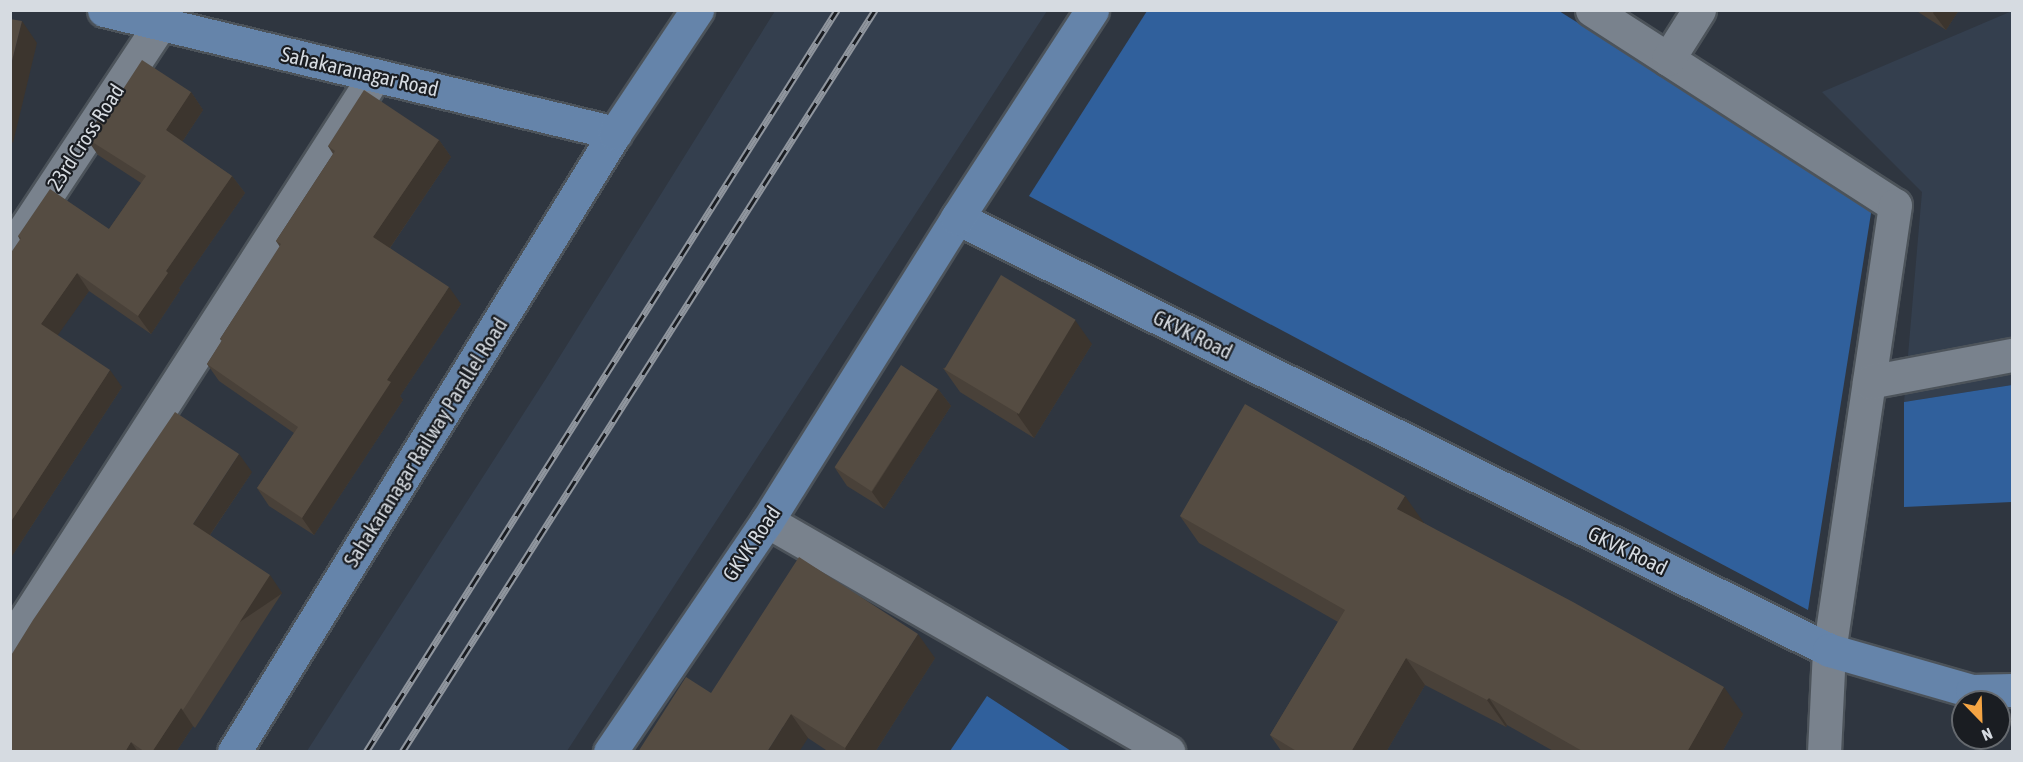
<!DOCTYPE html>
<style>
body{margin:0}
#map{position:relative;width:2023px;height:762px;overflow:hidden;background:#2f3640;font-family:"Asap Condensed",sans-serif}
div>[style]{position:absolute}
.built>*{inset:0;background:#343f4e}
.green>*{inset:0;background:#30609c}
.roads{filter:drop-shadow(2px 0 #4c535a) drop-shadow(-2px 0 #4c535a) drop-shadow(0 2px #4c535a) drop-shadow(0 -2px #4c535a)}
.street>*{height:33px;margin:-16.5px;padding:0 16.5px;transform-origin:16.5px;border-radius:16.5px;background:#79828d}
.secondary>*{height:33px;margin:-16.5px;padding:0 16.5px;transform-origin:16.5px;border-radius:16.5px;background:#6584aa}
.rail>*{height:7px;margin-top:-3.5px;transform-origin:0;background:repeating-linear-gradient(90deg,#1a1d22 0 14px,#90969e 0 28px);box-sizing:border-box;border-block:2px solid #90969e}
.wall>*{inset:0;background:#494139}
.shaded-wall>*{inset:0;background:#3c352e;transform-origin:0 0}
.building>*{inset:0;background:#554c42;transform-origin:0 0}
span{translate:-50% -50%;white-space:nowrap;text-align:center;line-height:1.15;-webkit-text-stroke:4.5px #1a1d22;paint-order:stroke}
.street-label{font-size:21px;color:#d6dbe1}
.frame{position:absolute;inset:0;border:12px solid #d6dbe1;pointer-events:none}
.north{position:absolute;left:1951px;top:690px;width:60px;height:60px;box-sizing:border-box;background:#1a1d22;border:2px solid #65696e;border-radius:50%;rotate:157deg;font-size:16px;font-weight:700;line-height:24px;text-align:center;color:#d6dbe1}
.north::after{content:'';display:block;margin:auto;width:21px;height:27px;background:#f4a443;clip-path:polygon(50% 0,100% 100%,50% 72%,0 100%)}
</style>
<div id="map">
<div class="built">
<i style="clip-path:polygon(775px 11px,1047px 11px,567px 751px,307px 751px,547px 377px)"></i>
<i style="clip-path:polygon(2012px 11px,2012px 385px,1904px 402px,1922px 192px,1822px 92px)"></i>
</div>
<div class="green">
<i style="clip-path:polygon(1147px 11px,1559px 11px,1872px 207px,1808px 610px,1029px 196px)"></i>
<i style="clip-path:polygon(2012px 385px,2012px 502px,1904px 507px,1904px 402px)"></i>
<i style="clip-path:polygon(987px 696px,1071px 751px,950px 751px)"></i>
</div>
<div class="roads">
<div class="street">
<i style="left:1592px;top:10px;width:360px;rotate:32.8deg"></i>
<i style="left:1895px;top:205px;width:450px;rotate:98.4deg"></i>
<i style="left:1829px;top:650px;width:102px;rotate:92.8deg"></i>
<i style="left:1668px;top:59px;width:58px;rotate:-57.7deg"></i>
<i style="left:10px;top:251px;width:272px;rotate:-56.5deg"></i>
<i style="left:1869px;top:382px;width:146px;rotate:-10.7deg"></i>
<i style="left:767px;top:521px;width:463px;rotate:29.9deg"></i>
<i style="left:10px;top:643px;width:675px;rotate:-57.27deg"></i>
</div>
<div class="secondary">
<i style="left:104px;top:10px;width:526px;rotate:13.53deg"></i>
<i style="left:957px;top:218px;width:973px;rotate:26.35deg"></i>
<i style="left:1829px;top:650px;width:149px;rotate:16deg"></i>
<i style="left:1972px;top:691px;width:40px;rotate:-1.4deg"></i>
<i style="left:234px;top:752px;width:727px;rotate:-58.39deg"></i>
<i style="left:615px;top:133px;width:148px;rotate:-56.3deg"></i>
<i style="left:610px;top:752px;width:279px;rotate:-55.8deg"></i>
<i style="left:767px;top:521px;width:358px;rotate:-57.9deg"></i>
<i style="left:957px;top:218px;width:248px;rotate:-57deg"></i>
</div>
</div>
<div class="rail">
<i style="left:366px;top:752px;width:879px;rotate:-57.59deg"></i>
<i style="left:402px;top:752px;width:880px;rotate:-57.48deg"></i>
</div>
<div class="wall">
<i style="clip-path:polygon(1915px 10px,1959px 10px,1946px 30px)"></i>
<i style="clip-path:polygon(191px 92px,203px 110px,182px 142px,232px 176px,245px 193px,179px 288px,180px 290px,151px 334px,89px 291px,57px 335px,122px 387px,10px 559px,20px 240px,18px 236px,109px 229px,141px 183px,98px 155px,86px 138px,114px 103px)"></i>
<i style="clip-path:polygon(439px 140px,451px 157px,390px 248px,461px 304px,400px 396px,403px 400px,314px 535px,269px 506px,257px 488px,294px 433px,219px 381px,207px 364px,222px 341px,220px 339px,280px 247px,276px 241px,333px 154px,328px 146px)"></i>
<i style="clip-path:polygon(1092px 344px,1034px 438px,960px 392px,943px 368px)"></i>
<i style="clip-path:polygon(938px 389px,951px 406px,884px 509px,847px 486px,835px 468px)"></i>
<i style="clip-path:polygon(252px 472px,210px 535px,282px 593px,195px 728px,193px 726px,176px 752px,10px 752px)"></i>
<i style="clip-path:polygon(1180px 516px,1424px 523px,1743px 714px,1722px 752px,1555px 752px,1507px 725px,1506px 727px,1425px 685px,1386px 752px,1282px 752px,1270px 735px,1338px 622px,1199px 543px)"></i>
<i style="clip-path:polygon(935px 658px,875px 752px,829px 752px,808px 738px,711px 693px)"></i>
</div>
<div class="shaded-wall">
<i style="clip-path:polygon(1935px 10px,1959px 10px,1946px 30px,1933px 13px)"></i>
<i style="clip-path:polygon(22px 21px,37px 43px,13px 143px,10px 140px,10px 69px)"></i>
<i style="clip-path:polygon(191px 92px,203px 110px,178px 148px,166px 130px)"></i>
<i style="clip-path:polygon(439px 140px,451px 157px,385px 255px,373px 237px)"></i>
<i style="clip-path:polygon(232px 176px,245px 193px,179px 288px,180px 290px,151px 334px,138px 316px,166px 271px)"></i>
<i style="clip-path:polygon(77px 273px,89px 291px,53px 342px,41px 324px)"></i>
<i style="clip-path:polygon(449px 287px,461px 304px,400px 396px,403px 400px,314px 535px,302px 518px,387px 380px)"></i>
<i style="clip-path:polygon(1075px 320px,1092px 344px,1034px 438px,1017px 414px)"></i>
<i style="clip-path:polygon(110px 370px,122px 387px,10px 559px,10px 523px)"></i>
<i style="clip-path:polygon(938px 389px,951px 406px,884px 509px,872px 492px)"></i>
<i style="clip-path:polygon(239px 454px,252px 472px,205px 542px,193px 524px)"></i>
<i style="clip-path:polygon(1405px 496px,1424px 523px,1416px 536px,1397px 509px)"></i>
<i style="left:270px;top:575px;width:22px;height:161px;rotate:56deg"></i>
<i style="clip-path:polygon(918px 634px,935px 658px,875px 752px,847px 752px,845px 748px)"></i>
<i style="clip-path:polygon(1406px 658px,1425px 685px,1386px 752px,1351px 752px)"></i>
<i style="clip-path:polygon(1724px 687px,1743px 714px,1722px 752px,1687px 752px)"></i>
<i style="clip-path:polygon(1489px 698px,1507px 725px,1506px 727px,1487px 700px)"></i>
<i style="clip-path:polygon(181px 708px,193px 726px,176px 752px,152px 752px)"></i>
<i style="clip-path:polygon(791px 714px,808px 738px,799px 752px,767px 752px)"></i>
<i style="clip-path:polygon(131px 742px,138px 752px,125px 752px)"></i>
</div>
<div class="building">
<i style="clip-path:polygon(10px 19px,22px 21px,10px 69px)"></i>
<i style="clip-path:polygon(142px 60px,191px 92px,166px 130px,232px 176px,166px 271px,168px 273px,138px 316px,77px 273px,41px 324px,110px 370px,10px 523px,10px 254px,21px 238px,18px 236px,50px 189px,109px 229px,146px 176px,86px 138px,110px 100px,114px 103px)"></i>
<i style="clip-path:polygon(364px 90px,439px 140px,373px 237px,449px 287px,387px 380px,391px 382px,302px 518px,257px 488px,298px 427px,207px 364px,222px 340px,220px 339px,281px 244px,276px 241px,335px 151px,328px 146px)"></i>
<i style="left:1001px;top:275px;width:87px;height:110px;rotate:31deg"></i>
<i style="left:901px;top:365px;width:44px;height:122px;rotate:33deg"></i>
<i style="clip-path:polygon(1245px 404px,1405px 496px,1397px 509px,1573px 602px,1724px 687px,1687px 752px,1584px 752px,1489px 698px,1487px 700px,1406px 658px,1351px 752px,1298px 752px,1270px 735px,1345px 610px,1180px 516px)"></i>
<i style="clip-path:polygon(175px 412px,239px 454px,193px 524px,270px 575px,183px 710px,181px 708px,152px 752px,145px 752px,131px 742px,125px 752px,10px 752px,10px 657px,33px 620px)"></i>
<i style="clip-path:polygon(799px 557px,918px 634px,845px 748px,791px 714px,767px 752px,638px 752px,686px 677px,711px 693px)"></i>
</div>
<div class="street-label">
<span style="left:360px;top:71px;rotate:13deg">Sahakaranagar Road</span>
<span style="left:85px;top:137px;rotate:-57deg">23rd Cross Road</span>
<span style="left:1193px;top:334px;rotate:26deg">GKVK Road</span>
<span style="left:425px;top:442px;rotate:-58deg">Sahakaranagar Railway Parallel Road</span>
<span style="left:751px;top:543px;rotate:-56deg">GKVK Road</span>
<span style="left:1628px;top:550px;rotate:26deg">GKVK Road</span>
</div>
<div class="frame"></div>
<div class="north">N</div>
</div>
